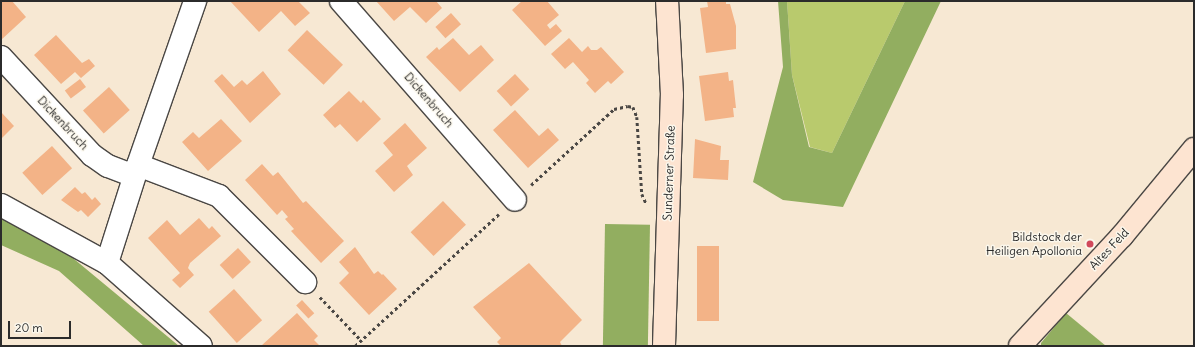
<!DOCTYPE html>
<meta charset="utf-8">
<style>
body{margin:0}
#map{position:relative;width:1195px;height:347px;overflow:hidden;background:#f7e8d3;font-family:Delius,sans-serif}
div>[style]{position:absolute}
.green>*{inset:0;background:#b9ca6d}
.forest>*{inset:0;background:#92ae60;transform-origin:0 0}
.building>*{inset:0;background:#f3b387;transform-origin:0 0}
.path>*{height:2.5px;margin-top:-1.25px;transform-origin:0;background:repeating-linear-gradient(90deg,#4a4744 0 3px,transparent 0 6px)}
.roads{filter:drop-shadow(1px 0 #4a4744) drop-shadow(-1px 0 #4a4744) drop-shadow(0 1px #4a4744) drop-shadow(0 -1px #4a4744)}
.minor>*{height:22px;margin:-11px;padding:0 11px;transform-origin:11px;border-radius:11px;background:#fff}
.secondary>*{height:22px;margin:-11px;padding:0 11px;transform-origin:11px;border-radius:11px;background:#fde4d1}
.dots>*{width:11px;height:11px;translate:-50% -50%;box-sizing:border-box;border:2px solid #fbf7ec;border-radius:50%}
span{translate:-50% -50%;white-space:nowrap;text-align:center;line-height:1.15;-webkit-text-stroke:3px #fbf7ec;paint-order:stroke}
.street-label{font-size:12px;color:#2b2b2b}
.poi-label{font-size:12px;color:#2b2b2b}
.right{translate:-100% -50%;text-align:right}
.frame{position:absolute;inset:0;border:2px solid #2b2b2b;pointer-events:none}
.scale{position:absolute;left:8px;top:321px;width:63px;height:18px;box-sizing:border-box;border:2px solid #2b2b2b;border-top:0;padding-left:5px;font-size:12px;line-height:14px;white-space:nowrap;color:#2b2b2b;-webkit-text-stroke:3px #fbf7ec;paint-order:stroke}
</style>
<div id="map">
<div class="green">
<i style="clip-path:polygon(787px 1px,905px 1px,832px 153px,810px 147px,792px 75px)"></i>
</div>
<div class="forest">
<i style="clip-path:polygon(778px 1px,787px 1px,792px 75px,809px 147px,832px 153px,905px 1px,941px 1px,843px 207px,783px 200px,753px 182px,783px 67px)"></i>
<i style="clip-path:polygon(1px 217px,68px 254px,179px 346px,144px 346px,59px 271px,1px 245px)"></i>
<i style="left:605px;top:224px;width:45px;height:122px;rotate:1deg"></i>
<i style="clip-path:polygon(1066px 313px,1106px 346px,1041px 346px,1041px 343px)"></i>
</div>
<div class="building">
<i style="clip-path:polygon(1px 1px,12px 1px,26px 17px,1px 40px)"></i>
<i style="clip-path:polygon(230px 1px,298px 1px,310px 13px,295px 26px,281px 11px,259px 32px)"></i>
<i style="clip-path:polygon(376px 1px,436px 1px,442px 8px,426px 23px,410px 7px,394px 21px)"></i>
<i style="clip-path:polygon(522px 1px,547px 1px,559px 15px,547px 25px,550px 29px,556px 24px,562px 31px,545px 46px,512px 10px)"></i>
<i style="clip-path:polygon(707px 1px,726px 1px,726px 4px,730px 4px,736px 26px,736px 49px,706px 53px,700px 8px,708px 7px)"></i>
<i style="left:451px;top:13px;width:15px;height:21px;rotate:48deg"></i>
<i style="left:307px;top:30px;width:50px;height:28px;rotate:44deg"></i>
<i style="clip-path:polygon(56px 35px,82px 63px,89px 59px,95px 66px,81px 78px,75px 72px,61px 84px,34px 55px)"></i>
<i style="clip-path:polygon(453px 38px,469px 55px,481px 45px,494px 60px,460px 92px,426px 57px,437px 47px,439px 50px)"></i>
<i style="clip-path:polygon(569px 38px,582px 52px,588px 46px,591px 50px,597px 50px,601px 47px,624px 72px,611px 84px,608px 81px,595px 93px,586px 83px,589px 80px,573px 62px,565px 69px,551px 54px)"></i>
<i style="clip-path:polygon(263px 71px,281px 94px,250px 123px,214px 81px,222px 74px,234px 87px,242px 80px,247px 85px)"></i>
<i style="clip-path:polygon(728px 72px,729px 81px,733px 80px,736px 108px,733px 108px,734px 117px,705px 121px,699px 76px)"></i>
<i style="left:515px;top:74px;width:21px;height:25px;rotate:47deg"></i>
<i style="left:80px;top:79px;width:10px;height:19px;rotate:53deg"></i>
<i style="left:109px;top:87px;width:31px;height:35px;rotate:48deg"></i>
<i style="clip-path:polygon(349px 91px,361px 103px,363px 100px,381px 119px,357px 142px,340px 124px,335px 128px,323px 115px)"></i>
<i style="clip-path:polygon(515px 110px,539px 136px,548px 128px,559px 140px,528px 168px,493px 130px)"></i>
<i style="clip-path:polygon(1px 112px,14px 126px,1px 139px)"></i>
<i style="clip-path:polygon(221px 119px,242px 141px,208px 171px,182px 142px,193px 132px,199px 138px)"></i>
<i style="clip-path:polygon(405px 123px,427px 148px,407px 166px,413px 175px,394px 192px,375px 171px,393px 155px,383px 143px)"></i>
<i style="clip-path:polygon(695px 139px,721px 146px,720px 160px,729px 160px,728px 180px,693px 178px)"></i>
<i style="left:52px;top:146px;width:30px;height:40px;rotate:48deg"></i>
<i style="clip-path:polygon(262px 164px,273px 176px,278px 172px,303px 203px,306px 201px,344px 241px,321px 263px,291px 231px,294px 229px,285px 219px,288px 217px,282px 210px,277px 215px,245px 180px)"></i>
<i style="clip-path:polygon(75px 187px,82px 194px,85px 192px,92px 200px,95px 197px,101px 204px,88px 217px,81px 210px,78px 212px,61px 200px)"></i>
<i style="left:443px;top:201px;width:33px;height:45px;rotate:46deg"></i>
<i style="clip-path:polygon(199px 218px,209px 229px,212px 226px,221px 236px,190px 263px,188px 268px,194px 275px,180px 288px,172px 280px,180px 273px,148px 238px,167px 220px,180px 235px)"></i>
<i style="left:697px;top:246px;width:22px;height:75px"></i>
<i style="clip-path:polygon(355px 247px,374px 274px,378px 271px,382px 275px,383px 274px,397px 289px,369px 315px,339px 283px,349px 273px,339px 262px)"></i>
<i style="left:238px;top:248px;width:19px;height:25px;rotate:47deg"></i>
<i style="clip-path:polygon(529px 263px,582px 320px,560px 342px,562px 346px,501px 346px,497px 342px,501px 338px,473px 307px)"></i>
<i style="left:234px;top:289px;width:42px;height:34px;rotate:48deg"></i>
<i style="left:302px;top:300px;width:18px;height:8px;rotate:47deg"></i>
<i style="clip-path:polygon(297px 313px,318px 336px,314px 340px,320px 346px,261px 346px)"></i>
</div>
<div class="path">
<i style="left:531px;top:185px;width:113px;rotate:-42.5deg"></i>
<i style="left:614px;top:109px;width:14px;rotate:-12deg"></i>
<i style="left:628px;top:106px;width:5px;rotate:11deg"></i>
<i style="left:633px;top:107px;width:11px;rotate:68deg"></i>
<i style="left:637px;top:117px;width:77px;rotate:86.3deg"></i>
<i style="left:642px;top:194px;width:10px;rotate:66deg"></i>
<i style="left:320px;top:297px;width:59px;rotate:46.4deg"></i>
<i style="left:355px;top:346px;width:195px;rotate:-42.5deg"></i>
</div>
<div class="roads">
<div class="minor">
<i style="left:341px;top:1px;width:264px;rotate:48.8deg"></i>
<i style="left:1px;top:57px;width:134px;rotate:47.1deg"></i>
<i style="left:92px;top:155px;width:19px;rotate:35deg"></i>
<i style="left:108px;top:166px;width:28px;rotate:21deg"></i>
<i style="left:138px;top:165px;width:87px;rotate:20.9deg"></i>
<i style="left:219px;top:196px;width:122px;rotate:45deg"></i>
<i style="left:1px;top:205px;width:121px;rotate:28.7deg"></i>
<i style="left:107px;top:263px;width:125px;rotate:41.4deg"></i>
<i style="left:107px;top:263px;width:103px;rotate:-72.4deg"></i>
<i style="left:138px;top:165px;width:174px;rotate:-70.8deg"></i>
</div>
<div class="secondary">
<i style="left:664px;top:346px;width:251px;rotate:-88.2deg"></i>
<i style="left:672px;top:95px;width:94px;rotate:-93deg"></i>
<i style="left:1020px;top:346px;width:150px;rotate:-47.2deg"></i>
<i style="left:1122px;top:236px;width:113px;rotate:-50.4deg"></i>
</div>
</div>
<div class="dots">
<i style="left:1090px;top:244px;background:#d1495b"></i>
</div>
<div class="street-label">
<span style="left:429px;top:100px;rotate:49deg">Dickenbruch</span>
<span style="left:63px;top:123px;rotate:47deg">Dickenbruch</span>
<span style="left:669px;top:173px;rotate:-88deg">Sunderner Straße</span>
<span style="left:1109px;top:249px;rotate:-47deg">Altes Feld</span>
</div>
<div class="poi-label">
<span class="right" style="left:1082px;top:244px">Bildstock der<br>Heiligen Apollonia</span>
</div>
<div class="frame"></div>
<div class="scale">20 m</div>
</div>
